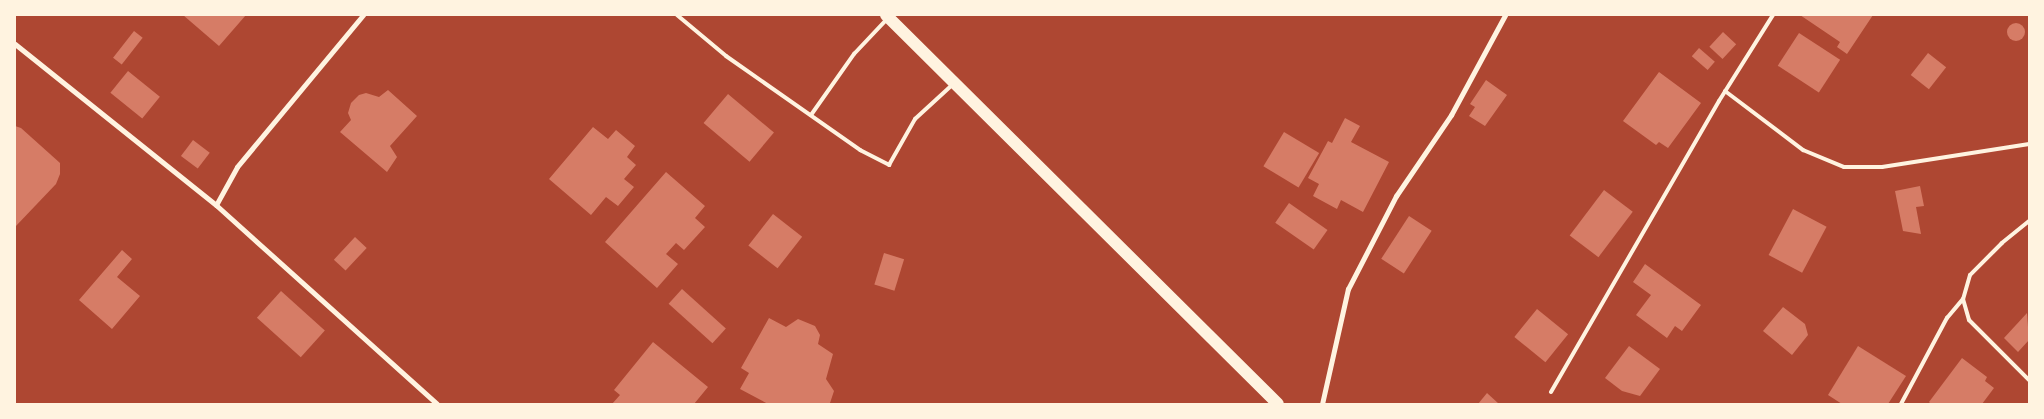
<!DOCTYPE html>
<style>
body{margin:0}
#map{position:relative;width:2044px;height:419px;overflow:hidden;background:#c8553d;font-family:Roboto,sans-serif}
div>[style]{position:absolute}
.green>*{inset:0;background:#ae4732;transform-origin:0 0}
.building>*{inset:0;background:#d67c66;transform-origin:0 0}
.round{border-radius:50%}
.service>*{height:4px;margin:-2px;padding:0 2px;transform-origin:2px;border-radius:2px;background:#fff3e0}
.minor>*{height:5px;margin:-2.5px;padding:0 2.5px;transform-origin:2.5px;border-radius:2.5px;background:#fff3e0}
.primary>*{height:12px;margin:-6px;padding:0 6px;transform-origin:6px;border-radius:6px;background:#fff3e0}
span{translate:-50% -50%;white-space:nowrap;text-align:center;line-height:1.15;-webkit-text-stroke:4.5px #fff3e0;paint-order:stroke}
.frame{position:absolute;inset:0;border:16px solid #fff3e0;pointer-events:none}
</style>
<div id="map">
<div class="green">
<i style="left:15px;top:15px;width:2014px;height:389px"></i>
</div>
<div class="building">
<i style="clip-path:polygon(183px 15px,246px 15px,219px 46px)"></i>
<i style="clip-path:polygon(1800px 15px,1873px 15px,1847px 54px,1837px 47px,1840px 42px)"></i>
<i class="round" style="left:2007px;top:23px;width:18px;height:18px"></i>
<i style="left:134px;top:31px;width:11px;height:34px;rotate:38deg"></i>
<i style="left:1723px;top:32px;width:18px;height:20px;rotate:43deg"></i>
<i style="left:1799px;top:33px;width:49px;height:39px;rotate:33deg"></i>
<i style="left:1699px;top:48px;width:21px;height:11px;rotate:41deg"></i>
<i style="left:1928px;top:53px;width:23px;height:28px;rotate:38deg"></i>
<i style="left:128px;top:71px;width:41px;height:28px;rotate:39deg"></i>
<i style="clip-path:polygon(1659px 72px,1701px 103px,1668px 148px,1659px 142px,1656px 145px,1623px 121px)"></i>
<i style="clip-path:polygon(1486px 80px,1507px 95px,1485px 126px,1469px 116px,1475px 107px,1470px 104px)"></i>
<i style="clip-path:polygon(388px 90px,417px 116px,390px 146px,397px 157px,387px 172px,340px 132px,351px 120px,348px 113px,351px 103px,359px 95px,366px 93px,379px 97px)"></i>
<i style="left:728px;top:94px;width:60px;height:38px;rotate:40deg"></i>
<i style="clip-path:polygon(1345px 118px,1360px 126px,1351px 142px,1389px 162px,1363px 212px,1341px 200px,1337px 209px,1313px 196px,1319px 184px,1308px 178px,1328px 141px,1332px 143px)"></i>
<i style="clip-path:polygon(15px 126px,21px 128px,60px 163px,60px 174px,56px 184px,15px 227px)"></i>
<i style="clip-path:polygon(593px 127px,608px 139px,616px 130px,635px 146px,627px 157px,636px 165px,624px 179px,634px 187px,618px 206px,606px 197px,591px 215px,549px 179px)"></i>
<i style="left:1284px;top:132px;width:41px;height:40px;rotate:31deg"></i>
<i style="left:193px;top:140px;width:21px;height:20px;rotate:37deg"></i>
<i style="clip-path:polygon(666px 172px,705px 206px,695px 218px,705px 227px,684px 250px,676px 243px,666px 254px,678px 264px,657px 288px,605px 242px)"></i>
<i style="clip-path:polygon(1920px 186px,1924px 206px,1916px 207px,1921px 234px,1903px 231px,1895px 191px)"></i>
<i style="left:1604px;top:190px;width:36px;height:57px;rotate:37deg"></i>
<i style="left:1289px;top:203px;width:47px;height:24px;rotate:35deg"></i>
<i style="left:1793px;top:209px;width:38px;height:52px;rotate:28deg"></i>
<i style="left:773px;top:214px;width:37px;height:40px;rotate:38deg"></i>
<i style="left:1409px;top:216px;width:27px;height:51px;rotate:33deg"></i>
<i style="left:355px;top:237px;width:16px;height:31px;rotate:43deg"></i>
<i style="clip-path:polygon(122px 250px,132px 259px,117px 277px,140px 296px,112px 329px,79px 300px)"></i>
<i style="left:884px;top:253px;width:21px;height:33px;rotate:17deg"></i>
<i style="clip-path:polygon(1645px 264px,1701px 305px,1682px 331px,1675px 326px,1667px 338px,1636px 315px,1651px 295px,1633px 282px)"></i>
<i style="left:682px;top:289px;width:59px;height:20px;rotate:42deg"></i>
<i style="left:281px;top:291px;width:59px;height:36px;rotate:42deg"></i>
<i style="clip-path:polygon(1783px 307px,1805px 324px,1808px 335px,1792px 355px,1763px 331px)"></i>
<i style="left:1537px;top:309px;width:40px;height:36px;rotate:39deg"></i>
<i style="clip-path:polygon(2027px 313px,2029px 340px,2018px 352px,2004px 338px)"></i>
<i style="clip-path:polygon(769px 318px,786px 327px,798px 319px,815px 326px,820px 335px,818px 344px,833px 354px,826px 379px,834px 391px,830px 403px,768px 404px,740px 389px,749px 373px,741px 368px)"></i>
<i style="clip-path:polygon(653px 342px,708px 387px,694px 404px,612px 404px,620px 395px,614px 390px)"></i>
<i style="clip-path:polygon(1629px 346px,1660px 369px,1640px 396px,1622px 391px,1605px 378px)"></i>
<i style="clip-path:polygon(1858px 346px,1906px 376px,1888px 404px,1842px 404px,1828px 395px)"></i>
<i style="clip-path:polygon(1962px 358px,1987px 377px,1985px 381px,1994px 388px,1982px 404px,1931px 404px,1929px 402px)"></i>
<i style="clip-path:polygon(1487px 393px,1499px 404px,1478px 404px)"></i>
</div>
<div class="service">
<i style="left:677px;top:15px;width:64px;rotate:39.9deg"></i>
<i style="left:726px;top:56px;width:164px;rotate:35deg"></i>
<i style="left:860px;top:150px;width:33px;rotate:27deg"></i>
<i style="left:889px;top:165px;width:53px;rotate:-60.5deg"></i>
<i style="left:915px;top:119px;width:50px;rotate:-42.6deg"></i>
<i style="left:1725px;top:91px;width:98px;rotate:37.1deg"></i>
<i style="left:1803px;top:150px;width:44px;rotate:22.5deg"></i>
<i style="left:1844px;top:167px;width:38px"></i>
<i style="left:1882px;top:167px;width:149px;rotate:-8.9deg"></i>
<i style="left:811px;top:115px;width:75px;rotate:-54.8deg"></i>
<i style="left:854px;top:54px;width:48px;rotate:-46.7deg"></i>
<i style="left:2029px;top:221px;width:35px;rotate:141deg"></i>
<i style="left:2002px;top:243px;width:45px;rotate:135deg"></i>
<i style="left:1970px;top:275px;width:25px;rotate:106deg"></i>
<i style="left:1963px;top:299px;width:22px;rotate:74deg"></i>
<i style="left:1969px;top:320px;width:85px;rotate:45deg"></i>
<i style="left:1551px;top:392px;width:336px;rotate:-60deg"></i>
<i style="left:1719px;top:101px;width:102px;rotate:-57.9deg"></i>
<i style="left:1901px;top:404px;width:98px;rotate:-61.9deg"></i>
<i style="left:1947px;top:318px;width:25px;rotate:-50deg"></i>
</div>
<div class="minor">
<i style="left:363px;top:15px;width:197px;rotate:129.7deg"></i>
<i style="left:237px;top:167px;width:43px;rotate:118.9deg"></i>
<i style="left:216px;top:205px;width:297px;rotate:42deg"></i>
<i style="left:15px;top:44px;width:258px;rotate:38.7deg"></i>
<i style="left:1322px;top:404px;width:118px;rotate:-77.3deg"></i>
<i style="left:1348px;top:289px;width:105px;rotate:-62.7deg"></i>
<i style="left:1396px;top:196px;width:98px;rotate:-55.8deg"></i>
<i style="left:1451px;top:115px;width:114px;rotate:-61.6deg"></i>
</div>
<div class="primary">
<i style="left:886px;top:15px;width:552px;rotate:44.78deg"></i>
</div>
<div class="frame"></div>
</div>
